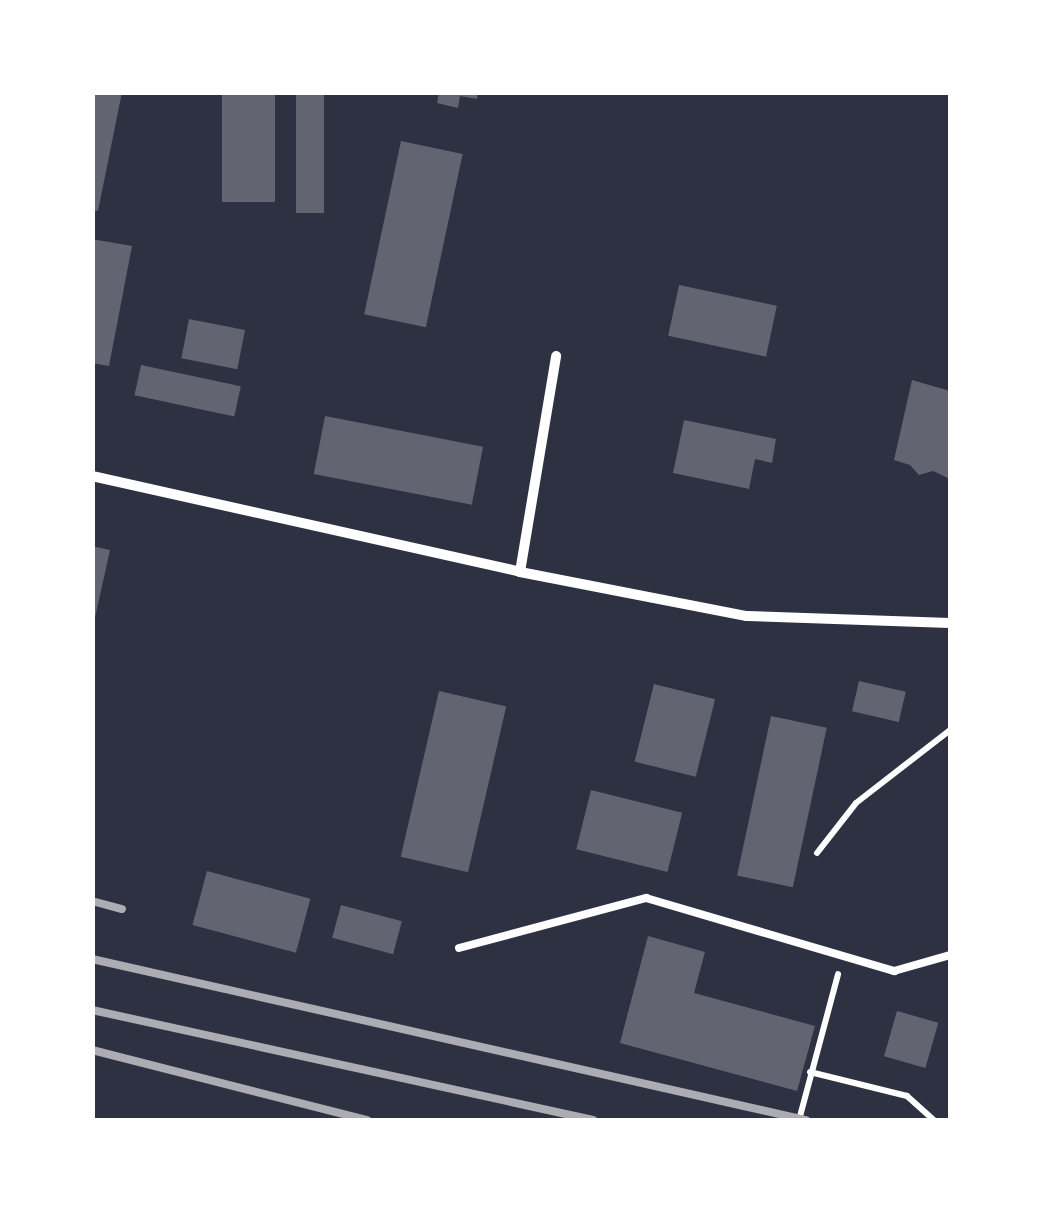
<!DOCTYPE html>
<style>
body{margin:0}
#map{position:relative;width:1043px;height:1213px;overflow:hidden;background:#2d3142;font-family:Overpass,sans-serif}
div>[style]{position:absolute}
.building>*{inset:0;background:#626471;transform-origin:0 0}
.path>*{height:6px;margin:-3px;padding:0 3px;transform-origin:3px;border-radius:3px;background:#fff}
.service>*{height:8px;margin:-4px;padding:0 4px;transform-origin:4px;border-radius:4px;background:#fff}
.minor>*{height:10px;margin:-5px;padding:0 5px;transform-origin:5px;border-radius:5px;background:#fff}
.rail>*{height:8px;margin:-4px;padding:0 4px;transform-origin:4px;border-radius:4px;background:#abadb3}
span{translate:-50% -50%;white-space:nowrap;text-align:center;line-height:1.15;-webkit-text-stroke:9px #fff;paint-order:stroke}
.frame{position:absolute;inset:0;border:95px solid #fff;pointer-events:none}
</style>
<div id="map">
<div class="building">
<i style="clip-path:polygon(92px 92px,122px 92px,98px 211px,92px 210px)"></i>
<i style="left:222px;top:92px;width:53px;height:110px"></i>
<i style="left:296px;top:92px;width:28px;height:121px"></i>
<i style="clip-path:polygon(439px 92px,478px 92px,477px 99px,460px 96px,458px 108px,437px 103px)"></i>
<i style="left:401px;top:141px;width:63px;height:177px;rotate:12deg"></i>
<i style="clip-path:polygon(92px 239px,132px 246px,109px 366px,92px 363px)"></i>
<i style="left:679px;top:285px;width:100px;height:52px;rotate:12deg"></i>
<i style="left:189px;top:319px;width:57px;height:40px;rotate:11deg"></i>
<i style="left:141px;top:365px;width:102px;height:31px;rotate:12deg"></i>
<i style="clip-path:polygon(912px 380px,950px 391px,950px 479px,933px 471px,919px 475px,910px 465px,894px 460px)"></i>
<i style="left:325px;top:416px;width:161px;height:59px;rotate:11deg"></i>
<i style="clip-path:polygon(684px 420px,776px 439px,772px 463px,755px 459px,749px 489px,673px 473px)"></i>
<i style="clip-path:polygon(92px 546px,110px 550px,94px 622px,92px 622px)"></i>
<i style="left:859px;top:681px;width:48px;height:31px;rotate:13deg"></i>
<i style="left:654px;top:684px;width:63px;height:80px;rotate:14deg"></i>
<i style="left:439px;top:691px;width:69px;height:170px;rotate:13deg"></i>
<i style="left:771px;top:716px;width:57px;height:163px;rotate:12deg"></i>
<i style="left:591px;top:790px;width:94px;height:61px;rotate:14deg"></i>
<i style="left:207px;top:871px;width:107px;height:56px;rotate:15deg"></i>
<i style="left:341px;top:905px;width:63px;height:34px;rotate:15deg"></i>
<i style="clip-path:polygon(648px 936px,705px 952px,694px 993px,815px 1026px,797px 1091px,620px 1043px)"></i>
<i style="left:897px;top:1011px;width:43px;height:47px;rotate:16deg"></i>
</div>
<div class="path">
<i style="left:817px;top:853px;width:63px;rotate:-52deg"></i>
<i style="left:856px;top:803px;width:119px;rotate:-37.8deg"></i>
<i style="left:810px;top:1072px;width:100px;rotate:13.9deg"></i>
<i style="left:907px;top:1096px;width:36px;rotate:42deg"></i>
<i style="left:799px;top:1120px;width:151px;rotate:-75deg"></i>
</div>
<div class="service">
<i style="left:459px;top:948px;width:194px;rotate:-15deg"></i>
<i style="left:646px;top:898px;width:259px;rotate:16.4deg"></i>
<i style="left:894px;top:971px;width:58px;rotate:-15.9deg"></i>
</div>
<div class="minor">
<i style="left:92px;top:476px;width:439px;rotate:12.6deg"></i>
<i style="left:520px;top:572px;width:231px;rotate:11deg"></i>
<i style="left:747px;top:616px;width:203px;rotate:2deg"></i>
<i style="left:520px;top:572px;width:219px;rotate:-80.5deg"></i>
</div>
<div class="rail">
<i style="left:92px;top:901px;width:31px;rotate:15deg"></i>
<i style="left:92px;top:959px;width:732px;rotate:12.71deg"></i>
<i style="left:92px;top:1010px;width:513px;rotate:12.38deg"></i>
<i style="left:92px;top:1050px;width:284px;rotate:14.3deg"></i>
</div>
<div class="frame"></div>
</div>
